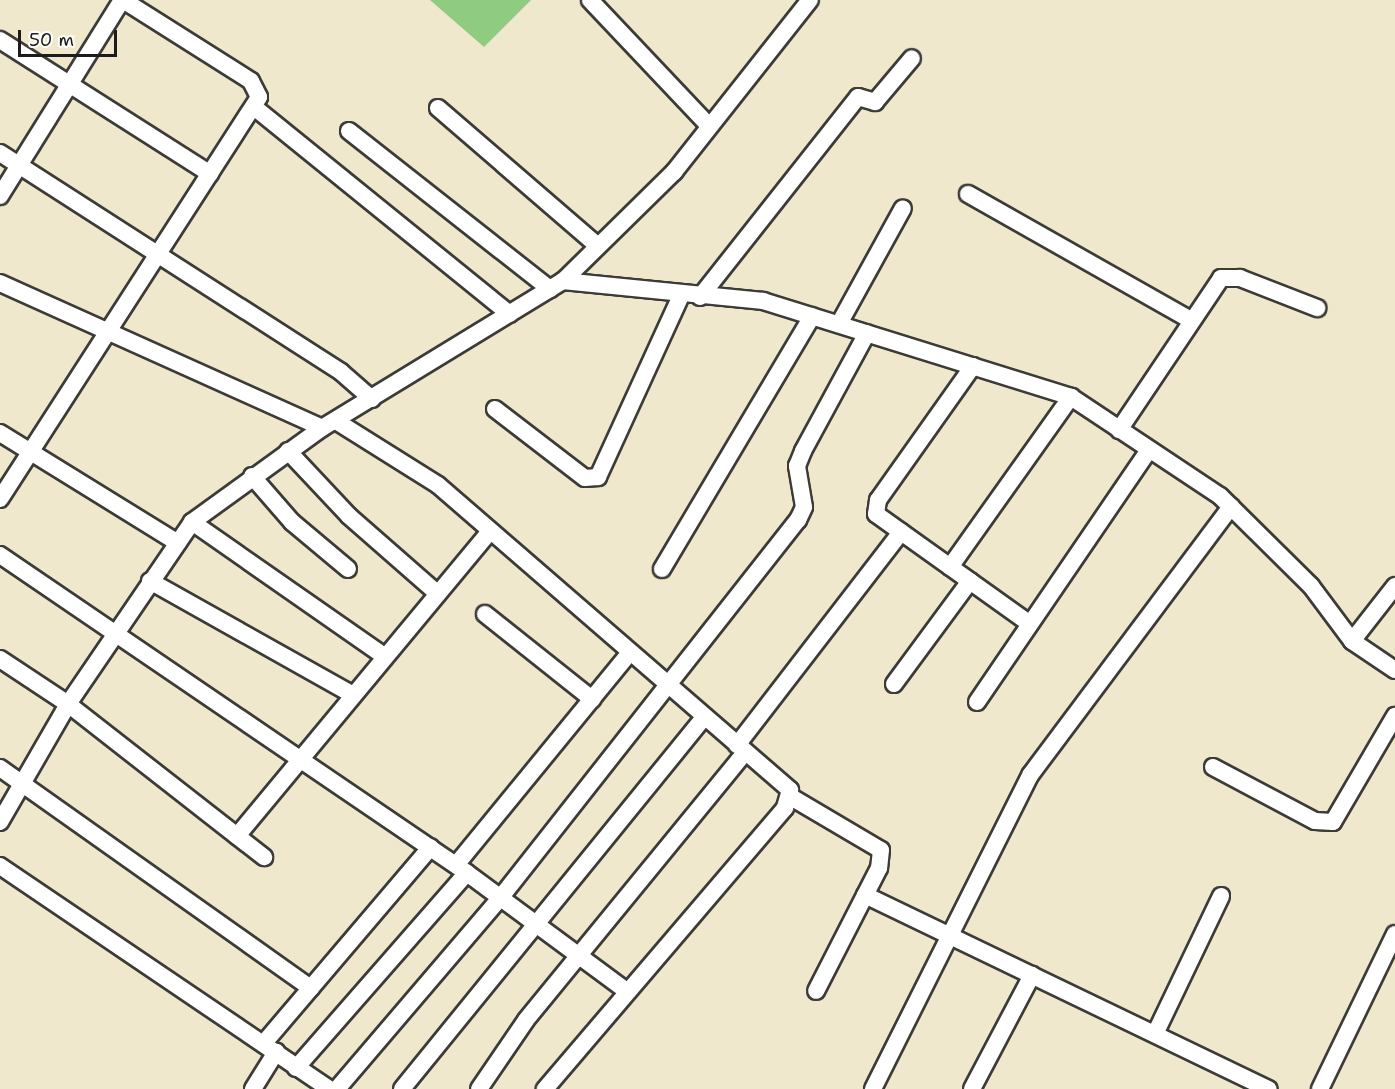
<!DOCTYPE html>
<style>
body{margin:0}
#map{position:relative;width:1395px;height:1089px;overflow:hidden;background:#f0e8cd;font-family:"Shantell Sans",sans-serif}
div>[style]{position:absolute}
.green>*{inset:0;background:#8fcc81}
.roads{filter:drop-shadow(2px 0 #3c3b37) drop-shadow(-2px 0 #3c3b37) drop-shadow(0 2px #3c3b37) drop-shadow(0 -2px #3c3b37)}
.minor>*{height:16px;margin:-8px;padding:0 8px;transform-origin:8px;border-radius:8px;background:#fff}
span{translate:-50% -50%;white-space:nowrap;text-align:center;line-height:1.15;-webkit-text-stroke:4.5px #fdfcf7;paint-order:stroke}
.scale{position:absolute;left:18px;top:30px;width:99px;height:27px;box-sizing:border-box;border:3px solid #1c1c1c;border-top:0;padding-left:8px;font-size:18px;line-height:21px;white-space:nowrap;color:#1c1c1c;-webkit-text-stroke:4px #fdfcf7;paint-order:stroke}
</style>
<div id="map">
<div class="green">
<i style="clip-path:polygon(430px 0,531px 0,484px 47px)"></i>
</div>
<div class="roads">
<div class="minor">
<i style="left:590px;top:0;width:173px;rotate:46.6deg"></i>
<i style="left:0;top:40px;width:249px;rotate:32.5deg"></i>
<i style="left:254px;top:107px;width:329px;rotate:39deg"></i>
<i style="left:438px;top:108px;width:211px;rotate:40.8deg"></i>
<i style="left:349px;top:131px;width:256px;rotate:38.2deg"></i>
<i style="left:0;top:153px;width:405px;rotate:32.7deg"></i>
<i style="left:341px;top:372px;width:41px;rotate:41.1deg"></i>
<i style="left:968px;top:194px;width:256px;rotate:29.5deg"></i>
<i style="left:0;top:196px;width:231px;rotate:-58.1deg"></i>
<i style="left:563px;top:281px;width:201px;rotate:5.7deg"></i>
<i style="left:763px;top:301px;width:323px;rotate:17.3deg"></i>
<i style="left:1071px;top:397px;width:179px;rotate:33.6deg"></i>
<i style="left:1220px;top:496px;width:128px;rotate:44.7deg"></i>
<i style="left:1311px;top:586px;width:69px;rotate:53.3deg"></i>
<i style="left:1352px;top:641px;width:52px;rotate:34deg"></i>
<i style="left:0;top:283px;width:353px;rotate:24.2deg"></i>
<i style="left:700px;top:297px;width:255px;rotate:-51.7deg"></i>
<i style="left:858px;top:97px;width:18px;rotate:16deg"></i>
<i style="left:875px;top:102px;width:57px;rotate:-49.9deg"></i>
<i style="left:839px;top:324px;width:132px;rotate:-61.1deg"></i>
<i style="left:973px;top:366px;width:164px;rotate:125.3deg"></i>
<i style="left:878px;top:500px;width:14px;rotate:98deg"></i>
<i style="left:876px;top:514px;width:188px;rotate:35.5deg"></i>
<i style="left:495px;top:409px;width:113px;rotate:37.5deg"></i>
<i style="left:585px;top:478px;width:13px;rotate:-4deg"></i>
<i style="left:598px;top:477px;width:199px;rotate:-65.4deg"></i>
<i style="left:336px;top:421px;width:120px;rotate:32.1deg"></i>
<i style="left:438px;top:485px;width:466px;rotate:40.9deg"></i>
<i style="left:790px;top:790px;width:19px;rotate:106deg"></i>
<i style="left:785px;top:808px;width:370px;rotate:130.5deg"></i>
<i style="left:1119px;top:430px;width:183px;rotate:-56.1deg"></i>
<i style="left:1221px;top:278px;width:19px"></i>
<i style="left:1240px;top:278px;width:83px;rotate:21.3deg"></i>
<i style="left:0;top:433px;width:209px;rotate:31.7deg"></i>
<i style="left:288px;top:451px;width:89px;rotate:46.8deg"></i>
<i style="left:349px;top:516px;width:118px;rotate:41.2deg"></i>
<i style="left:252px;top:476px;width:61px;rotate:49deg"></i>
<i style="left:292px;top:522px;width:73px;rotate:40deg"></i>
<i style="left:0;top:499px;width:478px;rotate:-57.2deg"></i>
<i style="left:259px;top:97px;width:18px;rotate:-117deg"></i>
<i style="left:251px;top:81px;width:151px;rotate:-147.7deg"></i>
<i style="left:192px;top:522px;width:234px;rotate:34.9deg"></i>
<i style="left:0;top:555px;width:565px;rotate:34.25deg"></i>
<i style="left:467px;top:873px;width:197px;rotate:36.5deg"></i>
<i style="left:950px;top:567px;width:209px;rotate:-54.6deg"></i>
<i style="left:662px;top:569px;width:294px;rotate:-59.3deg"></i>
<i style="left:150px;top:581px;width:231px;rotate:29.3deg"></i>
<i style="left:485px;top:614px;width:137px;rotate:38.5deg"></i>
<i style="left:1352px;top:641px;width:70px;rotate:-52deg"></i>
<i style="left:0;top:659px;width:82px;rotate:33.5deg"></i>
<i style="left:68px;top:704px;width:249px;rotate:38deg"></i>
<i style="left:894px;top:684px;width:128px;rotate:-53.6deg"></i>
<i style="left:977px;top:702px;width:305px;rotate:-55.7deg"></i>
<i style="left:737px;top:745px;width:269px;rotate:-52.4deg"></i>
<i style="left:1213px;top:767px;width:115px;rotate:27.9deg"></i>
<i style="left:1315px;top:821px;width:18px;rotate:3deg"></i>
<i style="left:1333px;top:822px;width:123px;rotate:-59.7deg"></i>
<i style="left:0;top:768px;width:381px;rotate:35.3deg"></i>
<i style="left:791px;top:797px;width:104px;rotate:30.5deg"></i>
<i style="left:881px;top:850px;width:18px;rotate:96deg"></i>
<i style="left:879px;top:868px;width:138px;rotate:117.1deg"></i>
<i style="left:0;top:822px;width:136px;rotate:-60deg"></i>
<i style="left:68px;top:704px;width:220px;rotate:-55.7deg"></i>
<i style="left:192px;top:522px;width:160px;rotate:-35.9deg"></i>
<i style="left:322px;top:428px;width:282px;rotate:-31.4deg"></i>
<i style="left:563px;top:281px;width:156px;rotate:-44.5deg"></i>
<i style="left:674px;top:172px;width:219px;rotate:-51.7deg"></i>
<i style="left:237px;top:836px;width:395px;rotate:-50.3deg"></i>
<i style="left:456px;top:865px;width:273px;rotate:-50.7deg"></i>
<i style="left:0;top:866px;width:397px;rotate:34.1deg"></i>
<i style="left:865px;top:895px;width:448px;rotate:25.7deg"></i>
<i style="left:1155px;top:1034px;width:153px;rotate:-64.4deg"></i>
<i style="left:264px;top:1043px;width:257px;rotate:-49.6deg"></i>
<i style="left:296px;top:1068px;width:259px;rotate:-48.8deg"></i>
<i style="left:253px;top:1089px;width:44px;rotate:-58.1deg"></i>
<i style="left:337px;top:1089px;width:253px;rotate:-49.5deg"></i>
<i style="left:501px;top:897px;width:480px;rotate:-51.8deg"></i>
<i style="left:798px;top:520px;width:14px;rotate:-65deg"></i>
<i style="left:804px;top:507px;width:42px;rotate:-99.7deg"></i>
<i style="left:797px;top:466px;width:16px;rotate:-68deg"></i>
<i style="left:803px;top:451px;width:134px;rotate:-61.5deg"></i>
<i style="left:402px;top:1089px;width:478px;rotate:-50.9deg"></i>
<i style="left:479px;top:1089px;width:83px;rotate:-55.7deg"></i>
<i style="left:526px;top:1020px;width:346px;rotate:-50.7deg"></i>
<i style="left:873px;top:1089px;width:352px;rotate:-63.4deg"></i>
<i style="left:1031px;top:774px;width:334px;rotate:-53.2deg"></i>
<i style="left:972px;top:1089px;width:129px;rotate:-62.2deg"></i>
<i style="left:1320px;top:1089px;width:172px;rotate:-64.2deg"></i>
</div>
</div>
<div class="scale">50 m</div>
</div>
